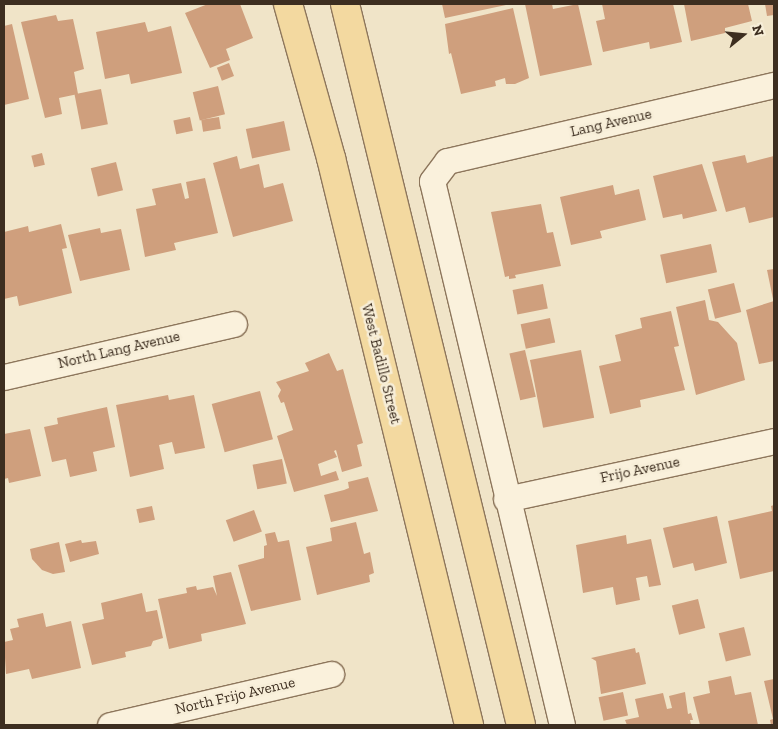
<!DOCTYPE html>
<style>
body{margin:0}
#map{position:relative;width:778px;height:729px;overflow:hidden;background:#f0e4c8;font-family:"Zilla Slab",serif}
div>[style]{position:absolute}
.building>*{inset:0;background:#cf9f7d;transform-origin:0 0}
.roads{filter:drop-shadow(1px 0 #8d765c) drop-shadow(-1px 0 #8d765c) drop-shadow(0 1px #8d765c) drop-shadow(0 -1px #8d765c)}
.street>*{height:25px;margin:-12.5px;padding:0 12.5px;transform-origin:12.5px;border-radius:12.5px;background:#faf1dc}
.primary>*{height:28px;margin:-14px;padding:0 14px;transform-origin:14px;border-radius:14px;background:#f3d9a0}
span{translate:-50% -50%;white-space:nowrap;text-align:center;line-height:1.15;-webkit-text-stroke:5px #f7eed8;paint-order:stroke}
.street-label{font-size:15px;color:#3d2e20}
.frame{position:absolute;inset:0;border:5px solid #3d2e20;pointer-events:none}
.north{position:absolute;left:718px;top:10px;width:50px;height:50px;-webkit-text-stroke:4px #f7eed8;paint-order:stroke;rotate:73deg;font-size:14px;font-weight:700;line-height:20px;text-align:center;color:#3d2e20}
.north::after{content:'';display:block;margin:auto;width:18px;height:22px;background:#3d2e20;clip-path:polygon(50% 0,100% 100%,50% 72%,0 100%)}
</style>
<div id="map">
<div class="building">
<i style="clip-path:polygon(208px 4px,240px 4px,253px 38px,226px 49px,230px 60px,210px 68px,185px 13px)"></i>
<i style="clip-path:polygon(442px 4px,506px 4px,506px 5px,445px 18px)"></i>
<i style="clip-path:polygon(525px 4px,552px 4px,553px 9px,578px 4px,592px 65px,540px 76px)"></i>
<i style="clip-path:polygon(602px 4px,673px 4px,682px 42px,650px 49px,649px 42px,603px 52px,596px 21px,605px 19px)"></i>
<i style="clip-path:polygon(684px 4px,748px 4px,752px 21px,725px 28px,725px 33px,691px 41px)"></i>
<i style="clip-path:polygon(765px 4px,774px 4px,774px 15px,767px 16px)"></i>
<i style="clip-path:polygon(513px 8px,529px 78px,515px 84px,506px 84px,505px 78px,495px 81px,496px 86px,461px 94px,451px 53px,449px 54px,445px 24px)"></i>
<i style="clip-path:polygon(56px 15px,58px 21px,73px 19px,84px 69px,74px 72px,78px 94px,59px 98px,62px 114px,45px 118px,21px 22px)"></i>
<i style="clip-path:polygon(145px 22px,148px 32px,171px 26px,182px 73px,131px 84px,129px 74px,105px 79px,96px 32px)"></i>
<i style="clip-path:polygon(12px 24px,29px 99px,4px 105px,4px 26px)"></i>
<i style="left:229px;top:63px;width:14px;height:13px;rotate:69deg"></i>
<i style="left:218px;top:86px;width:29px;height:26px;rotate:76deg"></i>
<i style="left:101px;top:89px;width:36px;height:27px;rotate:79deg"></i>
<i style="left:190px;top:117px;width:14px;height:17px;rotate:78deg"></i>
<i style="left:219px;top:117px;width:12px;height:18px;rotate:81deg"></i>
<i style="left:284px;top:121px;width:30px;height:39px;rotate:78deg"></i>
<i style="left:42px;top:153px;width:12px;height:11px;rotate:76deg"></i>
<i style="clip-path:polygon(745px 155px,747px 163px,774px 156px,774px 217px,749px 223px,745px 207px,726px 212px,712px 162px)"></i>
<i style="clip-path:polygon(237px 156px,240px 169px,259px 164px,264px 188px,283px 183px,293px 221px,233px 237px,213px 163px)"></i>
<i style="left:116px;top:162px;width:29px;height:26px;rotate:76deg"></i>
<i style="clip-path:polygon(702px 164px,717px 211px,683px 219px,682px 214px,663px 218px,653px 176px)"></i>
<i style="clip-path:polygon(205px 178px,218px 233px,174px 243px,176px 250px,145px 257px,136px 209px,156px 205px,152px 189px,181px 183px,185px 199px,189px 198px,186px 182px)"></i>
<i style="clip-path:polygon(613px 185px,615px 195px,639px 189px,646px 220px,600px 231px,602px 238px,571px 245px,560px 197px)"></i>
<i style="clip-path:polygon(541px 204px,547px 233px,553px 232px,561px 266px,515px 275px,516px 278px,509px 279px,509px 276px,505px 277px,491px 212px)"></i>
<i style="clip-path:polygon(61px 224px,67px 248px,62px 249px,72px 293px,19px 306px,17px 296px,4px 299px,4px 232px,28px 226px,29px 232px)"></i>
<i style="clip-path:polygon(100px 228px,101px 233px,121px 229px,130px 270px,80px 281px,68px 235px)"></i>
<i style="left:711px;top:244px;width:29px;height:52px;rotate:78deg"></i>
<i style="clip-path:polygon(774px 269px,774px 299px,773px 299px,767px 270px)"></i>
<i style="left:734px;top:283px;width:30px;height:27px;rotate:76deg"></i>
<i style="left:543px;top:284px;width:25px;height:31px;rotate:79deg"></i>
<i style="clip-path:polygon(705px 300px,709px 320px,718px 322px,737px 343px,745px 380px,696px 395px,676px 307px)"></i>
<i style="clip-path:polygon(774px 301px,774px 361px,759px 364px,746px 310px)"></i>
<i style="clip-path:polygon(671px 311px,679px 346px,674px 347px,685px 390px,640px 400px,641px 407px,610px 414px,599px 366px,621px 361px,615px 335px,642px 328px,640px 318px)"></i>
<i style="left:550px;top:318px;width:25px;height:30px;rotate:78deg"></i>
<i style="left:525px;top:350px;width:48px;height:16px;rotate:77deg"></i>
<i style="left:581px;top:350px;width:69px;height:52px;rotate:79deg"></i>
<i style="clip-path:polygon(329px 353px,337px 371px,343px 369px,363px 443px,357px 445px,362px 466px,342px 472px,336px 450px,334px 451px,337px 457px,318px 464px,321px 476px,336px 471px,339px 480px,294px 492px,277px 436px,293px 430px,284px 402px,281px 403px,278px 396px,281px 390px,276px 382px,309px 371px,305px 363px)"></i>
<i style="left:260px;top:391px;width:50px;height:50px;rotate:75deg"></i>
<i style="clip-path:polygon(168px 395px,169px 400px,194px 395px,205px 448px,175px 454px,172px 442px,159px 445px,164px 469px,130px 477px,116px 405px)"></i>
<i style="clip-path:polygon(107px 407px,115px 447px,93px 452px,97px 471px,70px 477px,66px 459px,52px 462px,44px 427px,58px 424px,57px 418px)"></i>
<i style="clip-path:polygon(30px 429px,41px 476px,9px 483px,8px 478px,4px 479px,4px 434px)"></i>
<i style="left:282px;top:459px;width:25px;height:30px;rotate:79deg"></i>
<i style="clip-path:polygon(368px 477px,378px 511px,331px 522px,324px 495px,344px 490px,349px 488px,348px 482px)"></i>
<i style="clip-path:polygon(774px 505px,774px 571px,740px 579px,728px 521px,772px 511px,771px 506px)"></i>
<i style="left:152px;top:506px;width:14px;height:16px;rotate:78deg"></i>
<i style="left:254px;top:510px;width:23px;height:30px;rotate:70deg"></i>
<i style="clip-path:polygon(717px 516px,727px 563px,695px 571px,693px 563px,673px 568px,663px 528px)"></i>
<i style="clip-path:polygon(356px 522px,364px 554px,370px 552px,374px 573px,369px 575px,370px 582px,317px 595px,306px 547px,332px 541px,330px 528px)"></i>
<i style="clip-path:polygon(275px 532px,278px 542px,289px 540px,301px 600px,251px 611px,238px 565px,264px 558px,264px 546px,267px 545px,265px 534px)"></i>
<i style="clip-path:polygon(626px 535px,627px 544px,651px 539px,661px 585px,649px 587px,647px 576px,636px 578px,640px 600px,616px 605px,613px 587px,583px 593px,576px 545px)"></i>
<i style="clip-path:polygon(81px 540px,82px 543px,96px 541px,99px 554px,70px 562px,65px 544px)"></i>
<i style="clip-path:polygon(59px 542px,65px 572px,53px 574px,42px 570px,32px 559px,30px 549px)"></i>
<i style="clip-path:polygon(231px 572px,246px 624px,201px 634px,202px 641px,169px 649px,158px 599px,187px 593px,186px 588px,196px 586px,197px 590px,213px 587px,217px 596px,213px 576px)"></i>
<i style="clip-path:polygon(142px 593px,146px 612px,157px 610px,163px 638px,153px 641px,151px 646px,125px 652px,126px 657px,92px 665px,82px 624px,104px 619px,101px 603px)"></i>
<i style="left:698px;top:599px;width:30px;height:27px;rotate:76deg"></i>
<i style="clip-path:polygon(43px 613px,46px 627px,71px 621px,81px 668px,32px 679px,29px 669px,6px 674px,4px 642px,13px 640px,10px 629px,19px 627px,17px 619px)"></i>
<i style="left:744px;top:627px;width:29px;height:26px;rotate:76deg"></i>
<i style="clip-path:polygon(635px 648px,636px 653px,639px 652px,646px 684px,601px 694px,596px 661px,591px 658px)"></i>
<i style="clip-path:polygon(731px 676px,735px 695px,751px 692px,758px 725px,700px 725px,693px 697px,710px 693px,708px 681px)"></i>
<i style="clip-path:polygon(774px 679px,774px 725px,771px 725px,770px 720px,773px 719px,764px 681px)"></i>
<i style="left:623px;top:692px;width:24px;height:25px;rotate:78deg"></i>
<i style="clip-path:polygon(685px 692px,688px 714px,691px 713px,693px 720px,690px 720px,691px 725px,627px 725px,625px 720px,639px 717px,635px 699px,663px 693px,667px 709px,672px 708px,669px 696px)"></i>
</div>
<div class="roads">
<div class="street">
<i style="left:4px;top:377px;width:236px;rotate:-13deg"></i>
<i style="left:506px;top:499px;width:274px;rotate:-12.2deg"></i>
<i style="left:110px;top:725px;width:227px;rotate:-13deg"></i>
<i style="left:562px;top:725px;width:559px;rotate:-103.44deg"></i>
<i style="left:432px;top:181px;width:25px;rotate:-53deg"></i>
<i style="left:447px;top:161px;width:336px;rotate:-13.1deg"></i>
</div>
<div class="primary">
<i style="left:288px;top:4px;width:160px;rotate:74.4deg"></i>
<i style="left:331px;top:158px;width:584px;rotate:76.32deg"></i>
<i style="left:345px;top:4px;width:742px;rotate:76.28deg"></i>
</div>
</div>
<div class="street-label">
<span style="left:611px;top:123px;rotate:-13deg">Lang Avenue</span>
<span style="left:119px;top:350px;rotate:-13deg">North Lang Avenue</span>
<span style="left:381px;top:364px;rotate:76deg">West Badillo Street</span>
<span style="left:640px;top:470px;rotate:-12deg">Frijo Avenue</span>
<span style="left:235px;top:696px;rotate:-13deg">North Frijo Avenue</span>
</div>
<div class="frame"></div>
<div class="north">N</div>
</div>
